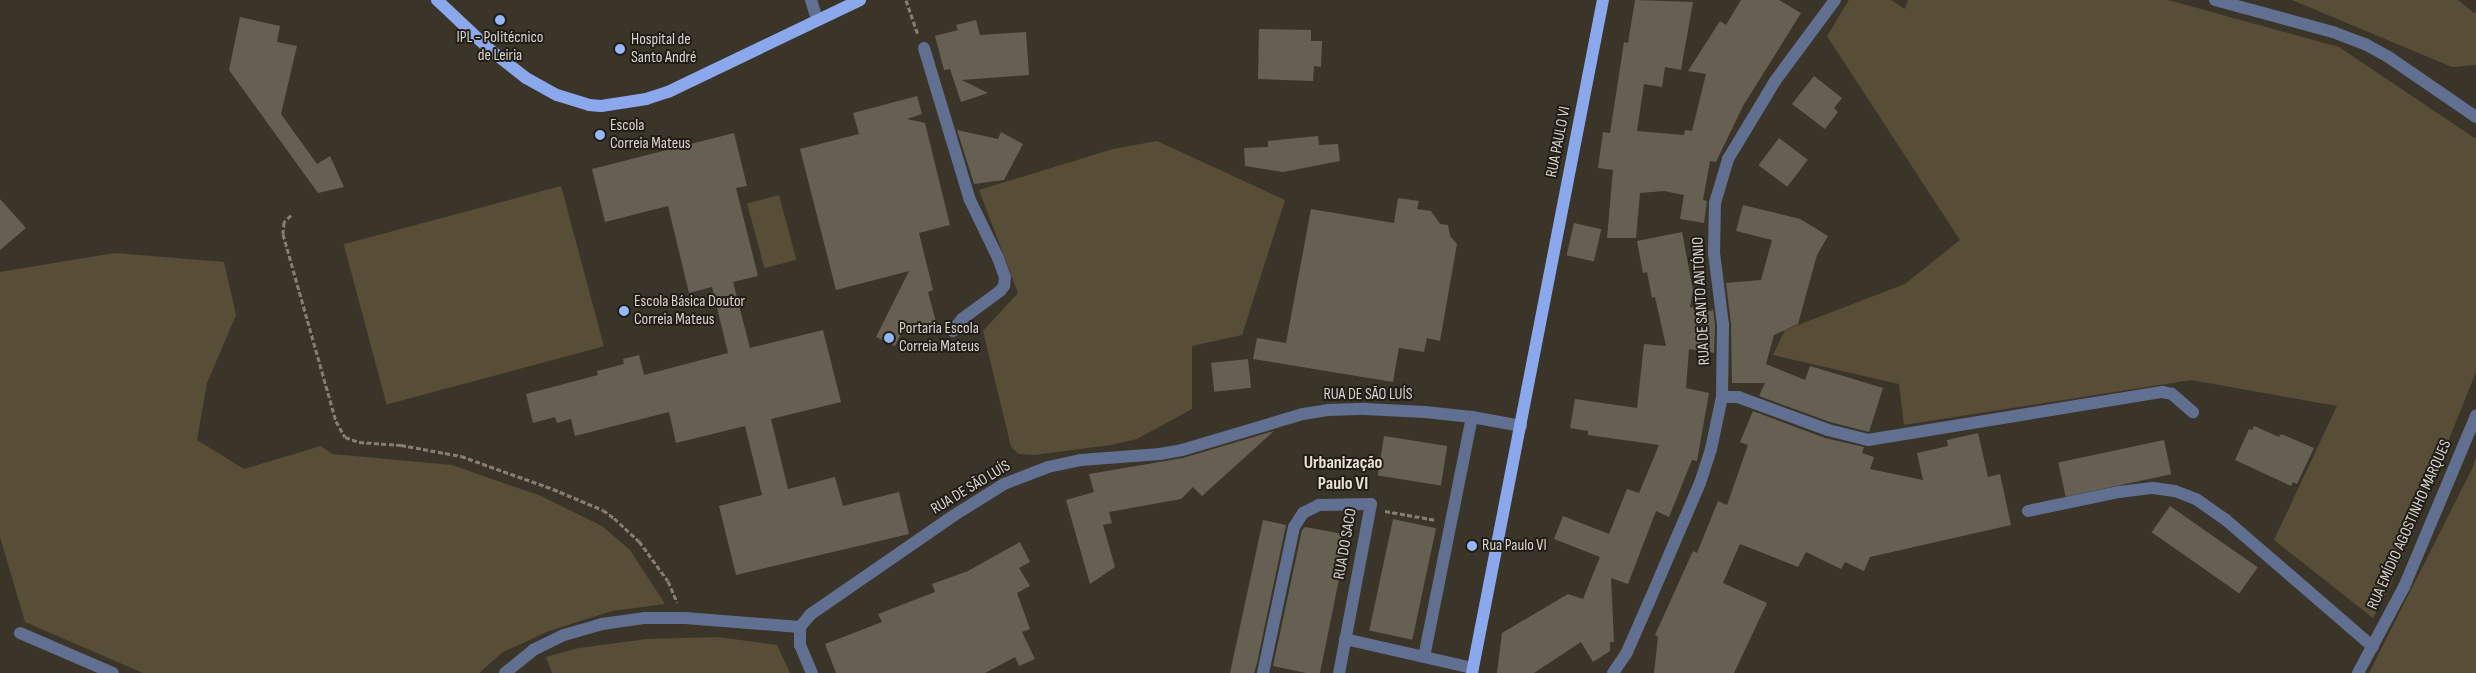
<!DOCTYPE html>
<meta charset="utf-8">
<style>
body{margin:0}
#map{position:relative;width:2476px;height:673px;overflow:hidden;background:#3b3529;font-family:"Sofia Sans Condensed",sans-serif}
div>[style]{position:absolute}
.green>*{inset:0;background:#584e37;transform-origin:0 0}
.building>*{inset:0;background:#656052;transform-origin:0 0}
.path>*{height:3px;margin-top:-1.5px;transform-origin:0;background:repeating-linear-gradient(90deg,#847f75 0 5px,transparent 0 7.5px)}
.minor>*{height:12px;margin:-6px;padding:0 6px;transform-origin:6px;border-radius:6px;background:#617091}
.major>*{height:12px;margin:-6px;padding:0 6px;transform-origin:6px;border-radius:6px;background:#8aa8eb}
.dots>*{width:14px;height:14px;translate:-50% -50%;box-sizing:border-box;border:2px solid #201d17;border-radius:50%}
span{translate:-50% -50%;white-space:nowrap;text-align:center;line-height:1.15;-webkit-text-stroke:4px #201d17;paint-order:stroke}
.poi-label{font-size:16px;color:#dad6ce}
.left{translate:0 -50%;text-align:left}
.street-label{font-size:16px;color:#dad6ce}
.neighbourhood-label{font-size:18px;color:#eae3d3;font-weight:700}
</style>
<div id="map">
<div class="green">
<i style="clip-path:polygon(1849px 0,1891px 0,1905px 9px,1908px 0,2168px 0,2339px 47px,2476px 139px,2476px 372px,2391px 584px,2373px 618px,2274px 540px,2337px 406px,2191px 380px,1904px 425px,1899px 384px,1773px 355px,1785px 330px,1905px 284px,1960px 240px,1827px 36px)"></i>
<i style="clip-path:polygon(2292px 0,2458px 0,2474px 13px,2476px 12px,2476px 65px,2452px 67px)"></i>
<i style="clip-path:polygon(1157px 141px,1285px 200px,1242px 335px,1192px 346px,1192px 409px,1137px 439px,1111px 445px,1034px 455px,1019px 454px,1011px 447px,983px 331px,1018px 293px,979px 190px,1113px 149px)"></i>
<i style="left:561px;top:186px;width:166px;height:225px;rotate:75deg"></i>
<i style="left:779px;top:195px;width:67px;height:33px;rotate:75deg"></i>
<i style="clip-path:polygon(115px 253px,224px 262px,236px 315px,207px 383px,197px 440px,244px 469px,321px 446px,332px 454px,452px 465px,541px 496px,602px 526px,630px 550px,665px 604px,612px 611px,549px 631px,503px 652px,479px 673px,143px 673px,25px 622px,0 537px,0 272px)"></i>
<i style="clip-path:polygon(2476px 457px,2476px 673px,2369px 673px,2472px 469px)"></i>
<i style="clip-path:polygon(718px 637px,777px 645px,790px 673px,552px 673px,546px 657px,579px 648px,647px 639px)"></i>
</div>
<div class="building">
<i style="clip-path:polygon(1635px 0,1693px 2px,1681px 70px,1665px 67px,1662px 87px,1644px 84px,1637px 131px,1684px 135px,1685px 130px,1692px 131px,1706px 74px,1688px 71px,1720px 21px,1726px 25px,1741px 0,1779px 0,1801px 13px,1743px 106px,1716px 162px,1710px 161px,1703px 200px,1707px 201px,1704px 223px,1680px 219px,1684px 195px,1664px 191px,1640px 193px,1636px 238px,1607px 238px,1613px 170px,1598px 168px,1603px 132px,1610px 133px,1624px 42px,1628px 43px)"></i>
<i style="clip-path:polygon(240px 17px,280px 26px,277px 42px,297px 46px,281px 114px,317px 164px,330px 156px,344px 187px,318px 193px,229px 70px)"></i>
<i style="clip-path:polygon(976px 20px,980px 35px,1026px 32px,1029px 75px,962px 80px,988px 93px,961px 102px,950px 69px,944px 70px,935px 36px,958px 30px,956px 25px)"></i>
<i style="clip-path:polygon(1259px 29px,1311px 30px,1311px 41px,1322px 41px,1321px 67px,1314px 66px,1313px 81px,1258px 79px)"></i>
<i style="clip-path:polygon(1814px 76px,1842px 98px,1834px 108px,1838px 112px,1825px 129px,1792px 104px)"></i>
<i style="clip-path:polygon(917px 96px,922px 114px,907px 119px,925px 123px,950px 225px,919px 233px,933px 290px,928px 292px,936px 322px,903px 330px,895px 346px,876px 337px,909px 271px,836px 290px,800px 149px,859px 134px,853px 113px)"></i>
<i style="clip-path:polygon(957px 130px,998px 139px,1001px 132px,1023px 144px,1004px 180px,974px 184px)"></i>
<i style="clip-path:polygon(734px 133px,747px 186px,736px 188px,758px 276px,733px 282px,750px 348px,823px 330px,841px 402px,771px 419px,788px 489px,835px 477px,843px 506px,899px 492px,909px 534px,736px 575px,719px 506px,762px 495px,745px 426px,676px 443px,669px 412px,575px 436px,571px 419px,557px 423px,555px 417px,533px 423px,526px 394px,598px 375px,597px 371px,624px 364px,623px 359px,639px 355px,644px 375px,728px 353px,712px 287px,689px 293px,668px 206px,605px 222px,592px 169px)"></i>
<i style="clip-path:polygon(1318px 136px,1319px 145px,1338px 144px,1340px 161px,1283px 172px,1245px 166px,1244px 148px,1268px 147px,1268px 141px)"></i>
<i style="left:1779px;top:138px;width:36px;height:34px;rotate:37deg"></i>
<i style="clip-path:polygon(1398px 198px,1419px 201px,1417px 209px,1431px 211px,1440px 224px,1448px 225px,1450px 236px,1457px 244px,1440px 341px,1427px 338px,1424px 352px,1399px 348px,1393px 382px,1253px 359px,1257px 338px,1286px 343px,1311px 209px,1394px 223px)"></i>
<i style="clip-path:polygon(0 199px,26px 228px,0 250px)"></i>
<i style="clip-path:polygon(1743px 205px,1800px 219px,1828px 236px,1817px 255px,1798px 324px,1774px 335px,1766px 364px,1805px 380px,1810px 366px,1883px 388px,1869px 432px,1830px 422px,1759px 396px,1765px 383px,1732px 383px,1731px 324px,1726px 283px,1761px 280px,1772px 240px,1736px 231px)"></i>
<i style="left:1574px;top:223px;width:28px;height:33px;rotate:13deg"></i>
<i style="clip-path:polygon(1682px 232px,1693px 290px,1690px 307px,1712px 311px,1713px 308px,1715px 325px,1714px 353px,1689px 349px,1686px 388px,1709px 393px,1697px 461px,1692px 460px,1669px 517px,1656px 511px,1628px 584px,1611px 578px,1614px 642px,1610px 642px,1610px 651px,1593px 662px,1581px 642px,1534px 673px,1497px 673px,1502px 633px,1568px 594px,1583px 599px,1600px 557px,1554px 539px,1563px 516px,1609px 534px,1627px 489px,1639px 493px,1659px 445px,1588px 435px,1588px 431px,1570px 428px,1575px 399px,1637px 408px,1644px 344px,1666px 346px,1655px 297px,1652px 298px,1647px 272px,1643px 273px,1637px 241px)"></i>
<i style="left:1248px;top:359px;width:29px;height:37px;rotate:84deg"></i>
<i style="clip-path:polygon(1753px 411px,1825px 438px,1864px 447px,1862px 453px,1874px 457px,1870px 469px,1923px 480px,1917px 453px,1948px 446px,1947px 440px,1978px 433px,1988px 477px,2000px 474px,2011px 525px,1870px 557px,1864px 571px,1845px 562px,1841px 569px,1806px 552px,1798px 567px,1740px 544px,1723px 583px,1767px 603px,1734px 673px,1654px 673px,1658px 637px,1655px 635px,1693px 551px,1697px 553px,1718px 501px,1727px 505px,1748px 445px,1740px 442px)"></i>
<i style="clip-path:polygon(2254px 426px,2279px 437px,2281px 434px,2314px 448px,2297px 484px,2293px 482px,2291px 486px,2235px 460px,2249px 429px,2252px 430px)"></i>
<i style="clip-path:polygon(1274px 431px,1202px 496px,1193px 487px,1181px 499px,1109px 512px,1112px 523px,1103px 525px,1115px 567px,1090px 584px,1066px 500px,1094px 492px,1089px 474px,1183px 458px)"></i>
<i style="left:1384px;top:436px;width:64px;height:40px;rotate:9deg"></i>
<i style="left:2164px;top:440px;width:35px;height:108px;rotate:78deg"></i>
<i style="left:2170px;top:506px;width:107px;height:32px;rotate:35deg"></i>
<i style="left:1393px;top:519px;width:44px;height:114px;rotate:12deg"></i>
<i style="clip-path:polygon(1263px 520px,1286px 525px,1257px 663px,1254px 673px,1230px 673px)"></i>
<i style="clip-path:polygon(1305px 527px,1348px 535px,1320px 673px,1306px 673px,1273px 666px,1302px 530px)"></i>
<i style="clip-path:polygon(1020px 542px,1030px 562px,1019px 568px,1030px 586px,1017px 593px,1030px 629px,1022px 632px,1035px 659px,1019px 666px,1015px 657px,985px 673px,836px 673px,825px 644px,882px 622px,878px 614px,935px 592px,932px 584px,968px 571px)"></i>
</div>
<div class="path">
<i style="left:906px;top:0;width:36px;rotate:71deg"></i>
<i style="left:291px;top:215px;width:10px;rotate:135deg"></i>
<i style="left:284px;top:222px;width:12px;rotate:95deg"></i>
<i style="left:283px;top:234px;width:194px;rotate:74.2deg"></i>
<i style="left:336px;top:421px;width:18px;rotate:61deg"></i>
<i style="left:345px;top:437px;width:15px;rotate:20deg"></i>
<i style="left:359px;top:442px;width:42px;rotate:4.1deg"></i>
<i style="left:401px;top:445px;width:61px;rotate:10.4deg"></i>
<i style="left:461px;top:456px;width:98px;rotate:19.7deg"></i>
<i style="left:553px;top:489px;width:54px;rotate:22.8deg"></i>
<i style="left:603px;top:510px;width:14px;rotate:36deg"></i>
<i style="left:614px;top:518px;width:34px;rotate:43deg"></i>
<i style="left:639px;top:541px;width:49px;rotate:54.1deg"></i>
<i style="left:668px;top:581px;width:23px;rotate:67deg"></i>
<i style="left:1385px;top:511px;width:52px;rotate:10deg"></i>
</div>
<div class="minor">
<i style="left:811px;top:0;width:21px;rotate:73deg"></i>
<i style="left:2215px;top:0;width:122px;rotate:15.2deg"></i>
<i style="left:2333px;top:32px;width:34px;rotate:21deg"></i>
<i style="left:2365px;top:44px;width:29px;rotate:29deg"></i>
<i style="left:2390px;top:58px;width:104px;rotate:34.5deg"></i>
<i style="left:924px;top:48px;width:159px;rotate:73.2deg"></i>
<i style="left:970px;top:200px;width:64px;rotate:64.2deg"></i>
<i style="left:998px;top:258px;width:20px;rotate:70deg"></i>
<i style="left:1005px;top:277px;width:9px;rotate:96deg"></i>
<i style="left:1004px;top:286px;width:6px;rotate:129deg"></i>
<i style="left:1000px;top:291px;width:47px;rotate:143.6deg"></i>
<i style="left:962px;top:319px;width:15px;rotate:127deg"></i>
<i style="left:1722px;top:397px;width:16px"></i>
<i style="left:1738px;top:397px;width:96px;rotate:20.1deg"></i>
<i style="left:1828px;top:430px;width:41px;rotate:14deg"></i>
<i style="left:1868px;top:440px;width:298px;rotate:-9.3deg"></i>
<i style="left:2162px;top:392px;width:10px;rotate:11deg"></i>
<i style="left:2172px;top:394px;width:28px;rotate:41deg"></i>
<i style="left:2028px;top:511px;width:93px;rotate:-11.8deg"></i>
<i style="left:2119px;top:492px;width:34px;rotate:-7deg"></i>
<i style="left:2153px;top:488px;width:22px;rotate:8deg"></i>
<i style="left:2175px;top:491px;width:22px;rotate:21deg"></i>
<i style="left:2196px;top:499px;width:37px;rotate:35deg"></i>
<i style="left:2226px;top:520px;width:194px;rotate:40.8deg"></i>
<i style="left:800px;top:627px;width:18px;rotate:90deg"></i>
<i style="left:800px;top:645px;width:30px;rotate:67deg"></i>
<i style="left:20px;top:633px;width:101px;rotate:23.3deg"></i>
<i style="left:1345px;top:639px;width:131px;rotate:12.8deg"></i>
<i style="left:1424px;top:657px;width:245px;rotate:-78.7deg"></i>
<i style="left:505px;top:673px;width:36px;rotate:-39deg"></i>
<i style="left:533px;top:650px;width:34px;rotate:-26deg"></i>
<i style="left:564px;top:635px;width:40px;rotate:-16deg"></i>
<i style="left:602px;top:624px;width:42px;rotate:-8.1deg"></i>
<i style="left:644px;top:618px;width:41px"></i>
<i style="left:685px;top:618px;width:115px;rotate:4.5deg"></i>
<i style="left:800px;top:627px;width:17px;rotate:-50deg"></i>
<i style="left:811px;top:614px;width:173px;rotate:-34.6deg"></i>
<i style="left:953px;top:516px;width:60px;rotate:-32.1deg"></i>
<i style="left:1004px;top:484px;width:47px;rotate:-21.1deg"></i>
<i style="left:1048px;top:467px;width:34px;rotate:-12deg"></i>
<i style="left:1081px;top:460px;width:79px;rotate:-4.3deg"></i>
<i style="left:1160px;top:454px;width:22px;rotate:-10deg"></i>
<i style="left:1182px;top:450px;width:126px;rotate:-16.6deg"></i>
<i style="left:1303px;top:414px;width:25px;rotate:-9deg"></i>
<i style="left:1328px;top:410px;width:37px;rotate:-2deg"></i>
<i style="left:1365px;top:409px;width:60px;rotate:2.9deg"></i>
<i style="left:1425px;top:412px;width:47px;rotate:6.1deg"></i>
<i style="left:1472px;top:417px;width:50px;rotate:10.4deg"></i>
<i style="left:1263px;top:673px;width:149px;rotate:-78deg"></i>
<i style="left:1294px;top:527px;width:17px;rotate:-57deg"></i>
<i style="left:1303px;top:513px;width:18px;rotate:-27deg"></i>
<i style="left:1319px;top:505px;width:52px;rotate:-1.1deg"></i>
<i style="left:1371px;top:504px;width:172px;rotate:100.7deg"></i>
<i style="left:1613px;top:673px;width:25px;rotate:-56deg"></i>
<i style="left:1627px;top:652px;width:55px;rotate:-66.3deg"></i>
<i style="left:1649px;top:602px;width:129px;rotate:-66.8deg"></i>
<i style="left:1700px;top:483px;width:36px;rotate:-72deg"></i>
<i style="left:1711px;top:449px;width:53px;rotate:-78.1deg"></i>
<i style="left:1722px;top:397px;width:72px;rotate:-89.2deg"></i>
<i style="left:1723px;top:325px;width:73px;rotate:-97.1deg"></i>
<i style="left:1714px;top:253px;width:50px;rotate:-88.9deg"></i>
<i style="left:1715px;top:203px;width:46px;rotate:-73.5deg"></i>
<i style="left:1728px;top:159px;width:91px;rotate:-58.9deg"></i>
<i style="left:1775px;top:81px;width:101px;rotate:-53.5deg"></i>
<i style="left:2358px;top:673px;width:98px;rotate:-61.9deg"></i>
<i style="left:2404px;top:587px;width:186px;rotate:-67.2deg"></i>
</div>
<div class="major">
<i style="left:437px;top:0;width:71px;rotate:43.3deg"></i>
<i style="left:489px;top:49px;width:47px;rotate:38.1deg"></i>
<i style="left:526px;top:78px;width:35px;rotate:29deg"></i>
<i style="left:557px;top:95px;width:34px;rotate:17deg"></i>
<i style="left:589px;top:105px;width:12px;rotate:5deg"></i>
<i style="left:601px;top:106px;width:46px;rotate:-8.8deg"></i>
<i style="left:646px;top:99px;width:23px;rotate:-18deg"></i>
<i style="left:668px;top:92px;width:213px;rotate:-25.6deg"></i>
<i style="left:1472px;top:673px;width:686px;rotate:-78.99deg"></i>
</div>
<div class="dots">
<i style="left:500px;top:20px;background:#96b6fd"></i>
<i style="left:620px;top:49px;background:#96b6fd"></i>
<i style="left:600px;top:135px;background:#96b6fd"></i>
<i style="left:624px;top:311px;background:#96b6fd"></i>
<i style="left:889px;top:338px;background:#96b6fd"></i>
<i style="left:1472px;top:546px;background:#96b6fd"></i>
</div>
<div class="poi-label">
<span style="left:500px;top:47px">IPL - Politécnico<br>de Leiria</span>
<span class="left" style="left:631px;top:49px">Hospital de<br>Santo André</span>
<span class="left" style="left:610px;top:135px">Escola<br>Correia Mateus</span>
<span class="left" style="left:634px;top:311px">Escola Básica Doutor<br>Correia Mateus</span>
<span class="left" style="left:899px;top:338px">Portaria Escola<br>Correia Mateus</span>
<span class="left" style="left:1482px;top:546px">Rua Paulo VI</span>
</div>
<div class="street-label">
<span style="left:1559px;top:142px;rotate:-79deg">RUA PAULO VI</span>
<span style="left:1702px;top:301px;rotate:-93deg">RUA DE SANTO ANTÓNIO</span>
<span style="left:1368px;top:395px">RUA DE SÃO LUÍS</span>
<span style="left:971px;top:488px;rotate:-31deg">RUA DE SÃO LUÍS</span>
<span style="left:2410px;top:525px;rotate:-66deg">RUA EMÍDIO AGOSTINHO MARQUES</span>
<span style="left:1346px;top:544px;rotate:-80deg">RUA DO SACO</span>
</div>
<div class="neighbourhood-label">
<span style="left:1343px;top:474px">Urbanização<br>Paulo VI</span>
</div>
</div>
